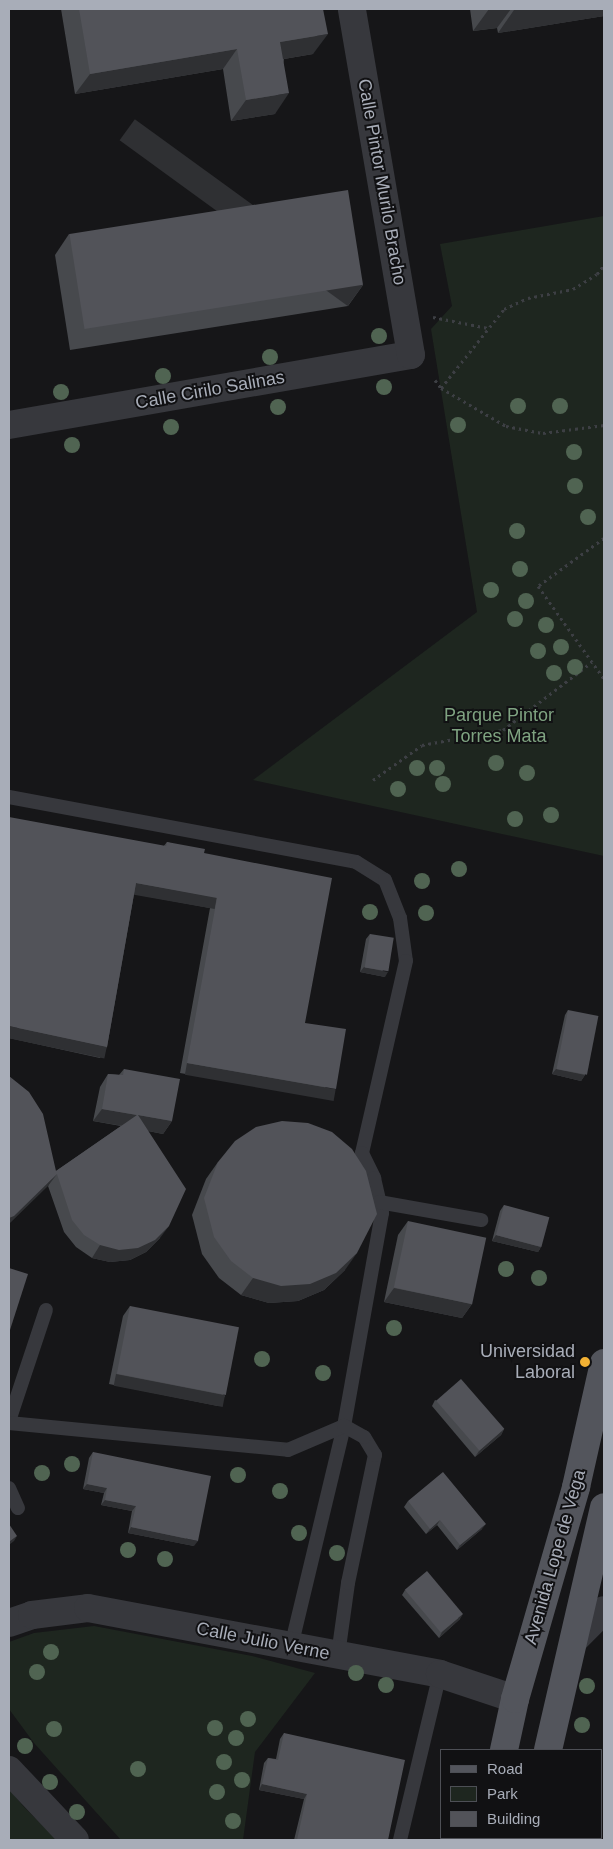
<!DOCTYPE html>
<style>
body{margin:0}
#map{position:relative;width:613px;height:1849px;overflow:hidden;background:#161618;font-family:Arial,sans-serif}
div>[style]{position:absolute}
.green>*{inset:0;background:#1e261f}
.path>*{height:3px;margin-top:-1.5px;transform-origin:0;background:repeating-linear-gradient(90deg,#3d3f44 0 2.5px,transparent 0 6.5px)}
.service>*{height:14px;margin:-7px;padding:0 7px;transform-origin:7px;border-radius:7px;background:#37383d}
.minor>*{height:28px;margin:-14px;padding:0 14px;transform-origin:14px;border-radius:14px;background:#37383d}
.primary>*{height:28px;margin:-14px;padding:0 14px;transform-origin:14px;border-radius:14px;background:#53555c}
.trees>*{width:16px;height:16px;margin:-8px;border-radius:50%;background:#506452}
.wall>*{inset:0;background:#47494d}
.shaded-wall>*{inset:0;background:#2f3033;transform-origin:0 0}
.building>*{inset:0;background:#525359;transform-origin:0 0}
.dots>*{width:14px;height:14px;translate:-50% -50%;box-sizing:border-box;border:2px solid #111113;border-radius:50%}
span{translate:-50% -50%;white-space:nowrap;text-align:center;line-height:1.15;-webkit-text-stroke:4px #111113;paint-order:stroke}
.street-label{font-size:18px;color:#a8adb8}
.park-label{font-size:18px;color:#7fa381}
.poi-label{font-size:18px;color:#a8adb8}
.right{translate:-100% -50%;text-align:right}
.frame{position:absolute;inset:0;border:10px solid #a8adb8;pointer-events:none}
.legend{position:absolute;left:440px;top:1749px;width:162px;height:90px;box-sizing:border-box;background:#111113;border:1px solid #4d4f55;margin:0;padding:6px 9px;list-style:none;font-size:15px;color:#a8adb8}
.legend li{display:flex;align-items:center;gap:10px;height:25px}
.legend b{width:25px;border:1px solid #4d4f55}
</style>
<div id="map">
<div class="green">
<i style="clip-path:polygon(604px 216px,604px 856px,253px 780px,477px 612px,431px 329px,452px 306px,440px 244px)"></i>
<i style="clip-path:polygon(94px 1626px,252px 1656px,315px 1673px,255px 1752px,243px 1840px,121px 1840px,34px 1743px,9px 1709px,9px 1642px,34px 1633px)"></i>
<i style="clip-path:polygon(9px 1789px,24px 1807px,57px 1840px,9px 1840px)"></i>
</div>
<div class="path">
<i style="left:433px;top:317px;width:56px;rotate:11.3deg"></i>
<i style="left:435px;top:380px;width:10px;rotate:53deg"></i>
<i style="left:441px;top:388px;width:75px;rotate:30.3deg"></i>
<i style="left:506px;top:426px;width:38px;rotate:11deg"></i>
<i style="left:543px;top:433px;width:62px;rotate:-7.5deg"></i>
<i style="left:441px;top:388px;width:101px;rotate:-51.4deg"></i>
<i style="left:504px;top:309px;width:26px;rotate:-25deg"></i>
<i style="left:528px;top:298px;width:46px;rotate:-11.3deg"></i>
<i style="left:573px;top:289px;width:28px;rotate:-32deg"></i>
<i style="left:597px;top:274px;width:11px;rotate:-52deg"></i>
<i style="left:604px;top:538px;width:82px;rotate:144deg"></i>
<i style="left:538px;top:586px;width:114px;rotate:54.6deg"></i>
<i style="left:373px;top:780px;width:60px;rotate:-35.5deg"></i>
<i style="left:422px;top:745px;width:82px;rotate:-10.5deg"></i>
<i style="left:503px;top:730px;width:112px;rotate:-37.4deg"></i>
</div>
<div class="service">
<i style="left:9px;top:797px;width:353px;rotate:10.6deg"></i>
<i style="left:356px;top:862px;width:34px;rotate:32deg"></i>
<i style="left:385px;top:880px;width:41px;rotate:68.5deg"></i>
<i style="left:400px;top:918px;width:43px;rotate:82.1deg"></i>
<i style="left:406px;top:961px;width:197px;rotate:102.9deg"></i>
<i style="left:362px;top:1153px;width:28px;rotate:64deg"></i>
<i style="left:374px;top:1178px;width:36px;rotate:77deg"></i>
<i style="left:382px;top:1213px;width:216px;rotate:100.1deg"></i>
<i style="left:344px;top:1426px;width:226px;rotate:103.5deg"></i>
<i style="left:379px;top:1202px;width:104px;rotate:10deg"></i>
<i style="left:9px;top:1421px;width:117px;rotate:-71.6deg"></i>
<i style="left:9px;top:1423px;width:280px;rotate:5.5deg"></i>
<i style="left:288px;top:1450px;width:61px;rotate:-23.2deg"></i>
<i style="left:9px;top:1488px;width:22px;rotate:66deg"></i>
<i style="left:338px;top:1655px;width:73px;rotate:-82.1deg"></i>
<i style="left:348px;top:1583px;width:131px;rotate:-78.1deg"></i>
<i style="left:375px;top:1455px;width:21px;rotate:-121deg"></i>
<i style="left:364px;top:1437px;width:23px;rotate:-151deg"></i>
<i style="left:400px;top:1840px;width:171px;rotate:-76.5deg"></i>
</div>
<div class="minor">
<i style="left:9px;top:425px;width:408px;rotate:-9.9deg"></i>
<i style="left:411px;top:355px;width:351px;rotate:-99.7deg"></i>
<i style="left:9px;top:1623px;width:24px;rotate:-19deg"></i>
<i style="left:32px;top:1615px;width:56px;rotate:-7.1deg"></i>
<i style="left:88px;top:1608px;width:358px;rotate:10.6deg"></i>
<i style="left:440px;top:1674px;width:79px;rotate:18.4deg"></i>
<i style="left:574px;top:1640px;width:42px;rotate:-45deg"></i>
<i style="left:9px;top:1770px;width:96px;rotate:46.7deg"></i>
</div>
<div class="primary">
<i style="left:504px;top:1750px;width:52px;rotate:-77.8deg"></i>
<i style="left:515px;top:1699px;width:221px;rotate:-73.9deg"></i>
<i style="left:576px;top:1487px;width:127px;rotate:-77.3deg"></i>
<i style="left:548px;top:1750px;width:249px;rotate:-77deg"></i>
<i style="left:485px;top:1840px;width:2px;rotate:-90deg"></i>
<i style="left:526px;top:1840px;width:2px;rotate:-90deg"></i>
</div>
<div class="trees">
<i style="left:379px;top:336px"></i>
<i style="left:270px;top:357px"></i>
<i style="left:163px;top:376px"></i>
<i style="left:384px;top:387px"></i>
<i style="left:61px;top:392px"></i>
<i style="left:518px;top:406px"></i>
<i style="left:560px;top:406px"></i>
<i style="left:278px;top:407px"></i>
<i style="left:458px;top:425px"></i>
<i style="left:171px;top:427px"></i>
<i style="left:72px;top:445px"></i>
<i style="left:574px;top:452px"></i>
<i style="left:575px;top:486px"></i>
<i style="left:588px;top:517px"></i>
<i style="left:517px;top:531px"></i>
<i style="left:520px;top:569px"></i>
<i style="left:491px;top:590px"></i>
<i style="left:526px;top:601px"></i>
<i style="left:515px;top:619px"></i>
<i style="left:546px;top:625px"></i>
<i style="left:561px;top:647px"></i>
<i style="left:538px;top:651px"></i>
<i style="left:575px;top:667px"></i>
<i style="left:554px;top:673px"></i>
<i style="left:496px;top:763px"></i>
<i style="left:417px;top:768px"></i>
<i style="left:437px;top:768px"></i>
<i style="left:527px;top:773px"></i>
<i style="left:443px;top:784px"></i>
<i style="left:398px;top:789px"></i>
<i style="left:551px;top:815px"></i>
<i style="left:515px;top:819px"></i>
<i style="left:459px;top:869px"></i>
<i style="left:422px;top:881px"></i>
<i style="left:370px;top:912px"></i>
<i style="left:426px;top:913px"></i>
<i style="left:506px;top:1269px"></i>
<i style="left:539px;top:1278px"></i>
<i style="left:394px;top:1328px"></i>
<i style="left:262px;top:1359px"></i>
<i style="left:323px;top:1373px"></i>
<i style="left:72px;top:1464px"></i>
<i style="left:42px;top:1473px"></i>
<i style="left:238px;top:1475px"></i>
<i style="left:280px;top:1491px"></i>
<i style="left:299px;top:1533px"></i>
<i style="left:128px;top:1550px"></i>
<i style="left:337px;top:1553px"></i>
<i style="left:165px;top:1559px"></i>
<i style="left:51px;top:1652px"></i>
<i style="left:37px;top:1672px"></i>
<i style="left:356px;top:1673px"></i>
<i style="left:386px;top:1685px"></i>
<i style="left:587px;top:1686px"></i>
<i style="left:248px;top:1719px"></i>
<i style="left:582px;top:1725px"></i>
<i style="left:215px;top:1728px"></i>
<i style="left:54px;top:1729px"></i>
<i style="left:236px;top:1738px"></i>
<i style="left:25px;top:1746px"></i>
<i style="left:224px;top:1762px"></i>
<i style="left:138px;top:1769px"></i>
<i style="left:242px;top:1780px"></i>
<i style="left:50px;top:1782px"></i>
<i style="left:217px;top:1792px"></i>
<i style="left:77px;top:1812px"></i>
<i style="left:233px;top:1821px"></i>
</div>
<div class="wall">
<i style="clip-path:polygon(61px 9px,323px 9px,313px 54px,284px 59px,275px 114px,231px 121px,223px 69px,75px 94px)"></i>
<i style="clip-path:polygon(470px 9px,604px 9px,604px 16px,498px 33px,497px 28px,473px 31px)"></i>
<i style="clip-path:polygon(69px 234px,363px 285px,348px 306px,70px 350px,55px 255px)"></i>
<i style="clip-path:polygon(167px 842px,204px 853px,305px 1023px,329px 1099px,180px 1073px,210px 908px,134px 894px,107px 1047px,100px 1058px,9px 1038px)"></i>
<i style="clip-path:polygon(370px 934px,385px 977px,360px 972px,366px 939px)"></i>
<i style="clip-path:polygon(568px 1010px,585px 1075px,581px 1081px,552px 1074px,565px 1015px)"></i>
<i style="clip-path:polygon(124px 1069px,172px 1121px,163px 1134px,148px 1131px,160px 1238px,146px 1252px,130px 1260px,110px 1262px,92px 1258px,76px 1247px,64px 1232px,48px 1186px,56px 1171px,121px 1126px,93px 1121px,100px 1087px,108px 1074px,119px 1075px)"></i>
<i style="clip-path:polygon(218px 1162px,345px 1270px,324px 1290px,298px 1301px,269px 1303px,241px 1295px,219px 1278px,202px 1254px,192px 1215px,206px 1179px)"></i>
<i style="clip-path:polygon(504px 1205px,541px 1247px,538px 1252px,492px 1241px,500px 1211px)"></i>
<i style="clip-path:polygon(408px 1221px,472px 1304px,462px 1318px,384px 1302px,398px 1235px)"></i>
<i style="clip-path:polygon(130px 1306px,225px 1396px,218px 1406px,109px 1384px,123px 1316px)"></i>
<i style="clip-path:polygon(435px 1400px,504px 1429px,501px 1435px,475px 1457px,432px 1406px)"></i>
<i style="clip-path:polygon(93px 1452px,194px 1546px,128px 1533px,132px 1511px,101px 1505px,104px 1493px,83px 1489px,89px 1458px)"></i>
<i style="clip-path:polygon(408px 1501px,482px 1529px,457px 1550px,437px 1525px,426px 1534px,404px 1507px)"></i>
<i style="clip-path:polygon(405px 1590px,460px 1619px,439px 1638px,402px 1595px)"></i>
<i style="clip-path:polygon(284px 1733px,388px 1840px,294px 1840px,304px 1799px,259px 1790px,264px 1763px,268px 1758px,276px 1759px,280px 1739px)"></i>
</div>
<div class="shaded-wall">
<i style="clip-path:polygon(489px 9px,511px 9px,497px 28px,473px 31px)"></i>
<i style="clip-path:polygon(522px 9px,604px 9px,604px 16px,498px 33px,514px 10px)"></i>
<i style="clip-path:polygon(328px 34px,313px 54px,266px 62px,280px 42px)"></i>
<i style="clip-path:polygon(237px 49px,223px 69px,75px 94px,90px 74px)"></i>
<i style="clip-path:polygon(289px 93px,275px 114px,231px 121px,246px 100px)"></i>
<i style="left:363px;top:285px;width:26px;height:282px;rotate:126deg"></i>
<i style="left:136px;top:883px;width:82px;height:12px;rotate:10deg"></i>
<i style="clip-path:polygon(364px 967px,388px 972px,385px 977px,360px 972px)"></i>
<i style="left:9px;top:1026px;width:100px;height:12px;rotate:12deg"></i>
<i style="left:187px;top:1063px;width:151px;height:12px;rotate:10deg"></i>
<i style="clip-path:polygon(556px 1069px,585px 1075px,581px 1081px,552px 1074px)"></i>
<i style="clip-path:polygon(102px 1109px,137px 1115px,129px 1127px,93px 1121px)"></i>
<i style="clip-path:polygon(138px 1115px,172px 1121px,163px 1134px,129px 1127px)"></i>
<i style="clip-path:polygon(57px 1174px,48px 1186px,9px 1224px,9px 1218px)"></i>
<i style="clip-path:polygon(169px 1226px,160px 1238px,146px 1252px,130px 1260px,110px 1262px,92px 1258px,100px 1245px)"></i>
<i style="clip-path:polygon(496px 1235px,541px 1247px,538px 1252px,492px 1241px)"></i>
<i style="clip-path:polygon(357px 1253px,345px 1270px,324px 1290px,298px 1301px,269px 1303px,241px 1295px,253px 1278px)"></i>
<i style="clip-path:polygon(394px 1288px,472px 1304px,462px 1318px,384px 1302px)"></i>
<i style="left:116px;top:1374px;width:111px;height:12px;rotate:11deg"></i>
<i style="clip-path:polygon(504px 1429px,501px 1435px,475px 1457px,479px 1451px)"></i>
<i style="clip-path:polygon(87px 1484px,107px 1488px,104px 1493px,83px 1489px)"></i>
<i style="clip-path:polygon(105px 1500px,136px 1506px,132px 1511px,101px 1505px)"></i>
<i style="clip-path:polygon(440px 1520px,437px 1525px,426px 1534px,430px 1529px)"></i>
<i style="clip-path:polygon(486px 1524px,482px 1529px,457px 1550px,460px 1545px)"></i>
<i style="clip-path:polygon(131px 1527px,198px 1541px,194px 1546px,128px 1533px)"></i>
<i style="clip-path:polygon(17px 1536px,14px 1541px,9px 1545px,9px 1542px)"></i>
<i style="clip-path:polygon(463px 1614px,460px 1619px,439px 1638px,442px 1632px)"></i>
<i style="clip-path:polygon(262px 1784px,307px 1794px,304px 1799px,259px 1790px)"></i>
</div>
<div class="building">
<i style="clip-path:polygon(79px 9px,323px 9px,328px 34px,280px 42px,289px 93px,246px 100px,237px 49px,90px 74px)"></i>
<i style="left:348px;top:190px;width:96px;height:282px;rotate:81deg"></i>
<i style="clip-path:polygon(9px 817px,166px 846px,167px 842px,205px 849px,204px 853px,332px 878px,305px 1023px,346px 1029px,336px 1089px,187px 1063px,217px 898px,136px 883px,107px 1047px,9px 1026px)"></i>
<i style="left:370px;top:934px;width:24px;height:34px;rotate:9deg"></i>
<i style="left:568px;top:1010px;width:31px;height:60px;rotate:11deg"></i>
<i style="clip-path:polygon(124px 1069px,180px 1079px,172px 1121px,138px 1115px,186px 1189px,169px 1226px,155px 1240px,138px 1248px,119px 1250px,100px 1245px,84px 1235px,72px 1220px,57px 1174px,14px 1216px,9px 1218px,9px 1076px,29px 1092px,43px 1114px,56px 1171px,137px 1115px,102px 1109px,108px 1074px,123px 1075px)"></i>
<i style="clip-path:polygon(282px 1121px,308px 1123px,332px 1132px,352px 1149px,366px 1171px,377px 1214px,357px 1253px,336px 1273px,310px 1284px,281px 1286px,253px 1278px,231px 1261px,214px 1237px,204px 1198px,218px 1162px,235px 1141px,256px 1127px)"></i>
<i style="left:504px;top:1205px;width:47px;height:31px;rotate:15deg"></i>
<i style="left:408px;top:1221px;width:80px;height:68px;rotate:12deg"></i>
<i style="clip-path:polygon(9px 1268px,28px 1274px,9px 1333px)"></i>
<i style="left:130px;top:1306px;width:111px;height:69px;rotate:11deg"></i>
<i style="left:461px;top:1379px;width:66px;height:33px;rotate:49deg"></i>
<i style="clip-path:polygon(93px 1452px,211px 1476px,198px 1541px,131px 1527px,136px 1506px,105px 1500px,107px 1488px,87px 1484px)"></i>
<i style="clip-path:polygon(443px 1472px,486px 1524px,460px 1545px,440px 1520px,430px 1529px,408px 1501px)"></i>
<i style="clip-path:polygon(9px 1524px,17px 1536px,9px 1542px)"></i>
<i style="left:427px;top:1571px;width:56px;height:29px;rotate:50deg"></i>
<i style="clip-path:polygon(284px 1733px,405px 1760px,388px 1840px,297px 1840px,307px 1794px,262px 1784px,268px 1758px,278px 1760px)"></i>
</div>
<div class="dots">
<i style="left:585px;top:1362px;background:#f2b134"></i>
</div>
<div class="street-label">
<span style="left:382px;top:182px;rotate:80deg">Calle Pintor Murilo Bracho</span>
<span style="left:210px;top:390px;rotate:-10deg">Calle Cirilo Salinas</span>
<span style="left:555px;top:1557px;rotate:-74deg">Avenida Lope de Vega</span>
<span style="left:263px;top:1641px;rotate:11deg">Calle Julio Verne</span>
</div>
<div class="park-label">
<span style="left:499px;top:726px">Parque Pintor<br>Torres Mata</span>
</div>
<div class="poi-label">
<span class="right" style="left:575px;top:1362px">Universidad<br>Laboral</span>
</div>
<div class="frame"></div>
<ul class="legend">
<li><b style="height:6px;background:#53555c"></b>Road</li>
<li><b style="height:14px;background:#1e261f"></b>Park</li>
<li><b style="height:14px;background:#525359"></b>Building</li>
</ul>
</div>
